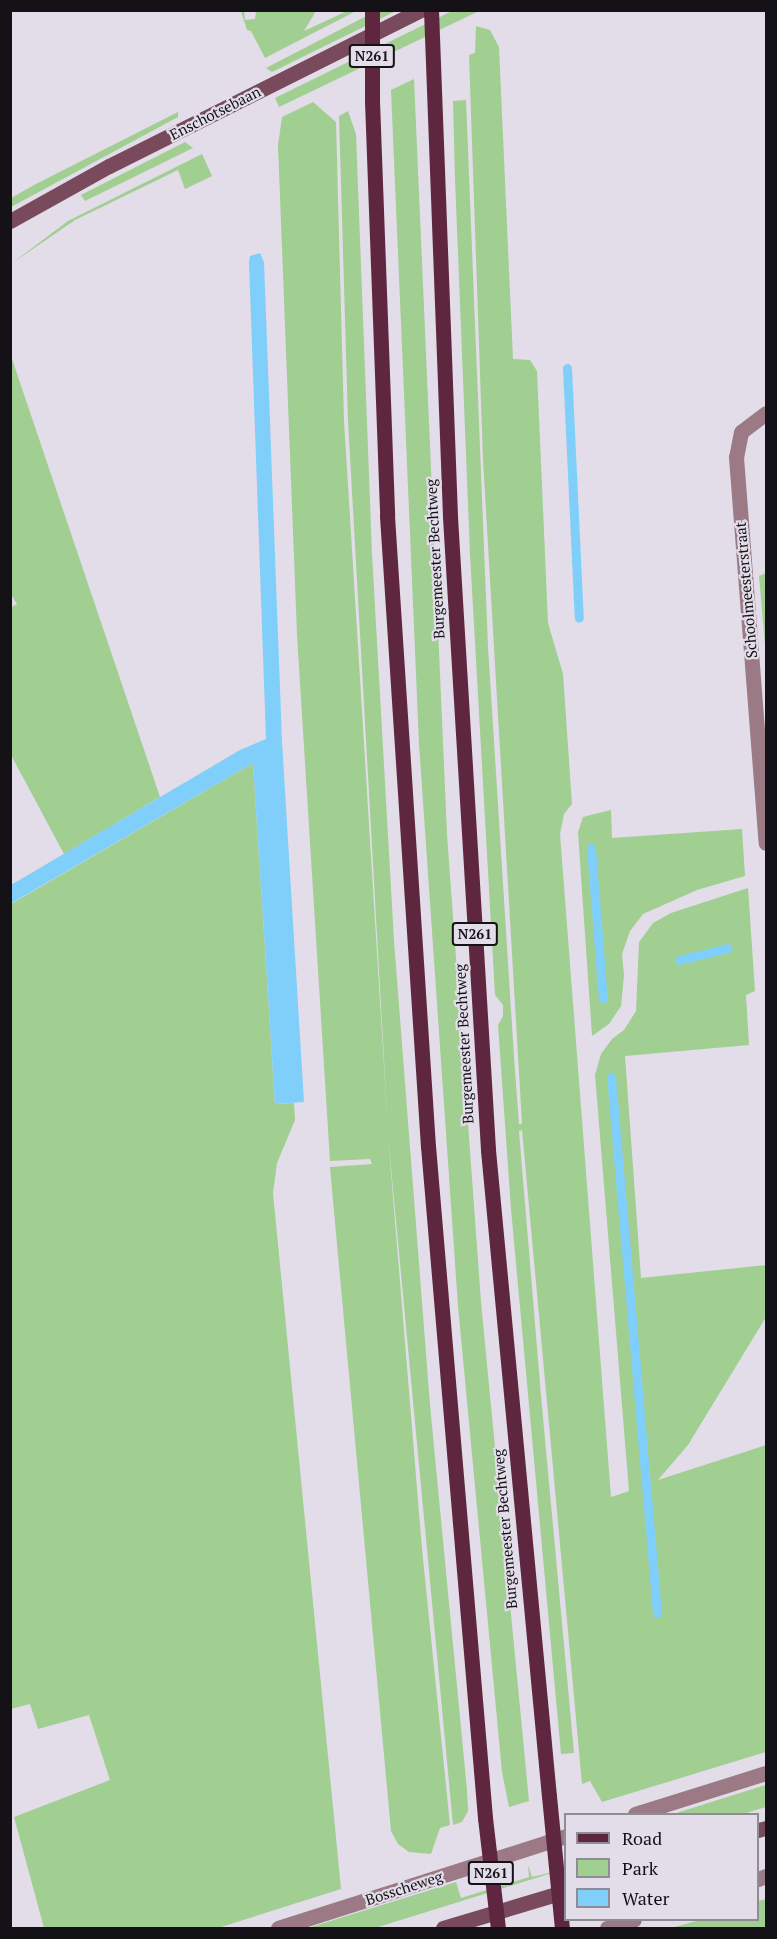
<!DOCTYPE html>
<style>
body{margin:0}
#map{position:relative;width:777px;height:1939px;overflow:hidden;background:#e2dde9;font-family:"PT Serif",serif}
div>[style]{position:absolute}
.green>*{inset:0;background:#a1ce91}
.water>*{inset:0;background:#80cffa}
.stream>*{height:9px;margin:-4.5px;padding:0 4.5px;transform-origin:4.5px;border-radius:4.5px;background:#80cffa}
.street>*{height:15px;margin:-7.5px;padding:0 7.5px;transform-origin:7.5px;border-radius:7.5px;background:#9b7a86}
.secondary>*{height:15px;margin:-7.5px;padding:0 7.5px;transform-origin:7.5px;border-radius:7.5px;background:#784a5c}
.primary>*{height:15px;margin:-7.5px;padding:0 7.5px;transform-origin:7.5px;border-radius:7.5px;background:#5e273f}
.primary-bridge>*{height:15px;margin:-7.5px;padding:0 7.5px;transform-origin:7.5px;border-radius:7.5px;background:#5e273f}
span{translate:-50% -50%;white-space:nowrap;text-align:center;line-height:1.15;-webkit-text-stroke:4.5px #e2dde9;paint-order:stroke}
.shield-label span{padding:2px 4px;background:#e2dde9;border:2px solid;border-radius:4px;-webkit-text-stroke-width:0}
.shield-label{font-size:14px;color:#141216;font-weight:700}
.street-label{font-size:15px;color:#141216}
.frame{position:absolute;inset:0;border:12px solid #141216;pointer-events:none}
.legend{position:absolute;left:564px;top:1813px;width:195px;height:108px;box-sizing:border-box;background:#e2dde9;border:2px solid #908c95;margin:0;padding:8px 10px;list-style:none;font-size:18px;color:#141216}
.legend li{display:flex;align-items:center;gap:12px;height:30px}
.legend b{width:30px;border:2px solid #908c95}
</style>
<div id="map">
<div class="green">
<i style="clip-path:polygon(241px 11px,244px 11px,245px 20px,255px 19px,256px 11px,316px 11px,304px 31px,347px 11px,356px 11px,265px 58px,251px 31px,247px 30px)"></i>
<i style="clip-path:polygon(376px 11px,396px 11px,272px 72px,266px 68px)"></i>
<i style="clip-path:polygon(452px 11px,479px 11px,279px 107px,275px 98px)"></i>
<i style="clip-path:polygon(476px 26px,490px 30px,499px 47px,513px 359px,530px 360px,537px 371px,548px 623px,563px 674px,572px 804px,564px 814px,560px 834px,611px 1497px,629px 1491px,595px 1075px,601px 1054px,612px 1039px,624px 1030px,636px 1011px,639px 942px,653px 923px,671px 913px,748px 888px,755px 991px,746px 995px,749px 1045px,625px 1056px,641px 1278px,766px 1265px,766px 1317px,688px 1445px,658px 1480px,766px 1445px,766px 1752px,602px 1802px,590px 1781px,582px 1784px,522px 1130px,519px 1131px,541px 1396px,574px 1753px,561px 1754px,511px 1209px,498px 1025px,503px 1016px,503px 1005px,495px 995px,470px 554px,455px 179px,453px 101px,466px 100px,488px 647px,514px 1057px,519px 1124px,522px 1124px,483px 460px,469px 55px,475px 53px)"></i>
<i style="clip-path:polygon(414px 79px,447px 834px,481px 1302px,529px 1801px,509px 1807px,502px 1772px,458px 1306px,419px 744px,391px 90px)"></i>
<i style="clip-path:polygon(313px 102px,336px 122px,344px 421px,388px 1130px,348px 421px,339px 116px,348px 111px,356px 134px,372px 554px,394px 941px,430px 1405px,467px 1790px,468px 1811px,462px 1822px,453px 1825px,388px 1136px,422px 1549px,450px 1825px,440px 1828px,431px 1854px,409px 1852px,398px 1844px,391px 1831px,331px 1179px,330px 1167px,372px 1164px,370px 1159px,330px 1161px,297px 635px,278px 145px,282px 117px)"></i>
<i style="clip-path:polygon(178px 112px,178px 117px,11px 207px,11px 198px,36px 184px)"></i>
<i style="clip-path:polygon(185px 142px,193px 148px,85px 201px,81px 195px)"></i>
<i style="clip-path:polygon(202px 154px,212px 176px,185px 189px,178px 170px,75px 220px,11px 264px,68px 221px)"></i>
<i style="clip-path:polygon(10px 353px,160px 797px,64px 854px,11px 755px,10px 608px,17px 604px,10px 593px)"></i>
<i style="clip-path:polygon(766px 573px,766px 656px,759px 576px)"></i>
<i style="clip-path:polygon(253px 763px,275px 1104px,294px 1103px,295px 1120px,277px 1163px,273px 1193px,341px 1889px,218px 1928px,44px 1928px,14px 1817px,110px 1780px,89px 1715px,38px 1729px,30px 1704px,11px 1709px,11px 904px)"></i>
<i style="clip-path:polygon(611px 810px,612px 838px,742px 829px,745px 876px,697px 890px,643px 914px,630px 931px,622px 954px,624px 975px,621px 1006px,609px 1024px,592px 1036px,578px 832px,583px 817px)"></i>
<i style="clip-path:polygon(766px 1785px,766px 1807px,743px 1814px,673px 1814px)"></i>
<i style="clip-path:polygon(528px 1865px,532px 1877px,565px 1869px,375px 1928px,308px 1928px,456px 1882px,461px 1898px,529px 1877px)"></i>
<i style="clip-path:polygon(766px 1899px,766px 1928px,671px 1928px,700px 1920px,758px 1920px,758px 1901px)"></i>
</div>
<div class="water">
<i style="clip-path:polygon(260px 253px,264px 262px,282px 742px,304px 1102px,275px 1104px,253px 763px,10px 904px,11px 885px,240px 750px,266px 739px,249px 262px,250px 256px)"></i>
</div>
<div class="stream">
<i style="left:567px;top:368px;width:250px;rotate:87.3deg"></i>
<i style="left:591px;top:848px;width:151px;rotate:85.5deg"></i>
<i style="left:679px;top:960px;width:50px;rotate:-13.8deg"></i>
<i style="left:611px;top:1077px;width:538px;rotate:85.09deg"></i>
</div>
<div class="street">
<i style="left:766px;top:413px;width:31px;rotate:143deg"></i>
<i style="left:741px;top:432px;width:25px;rotate:101deg"></i>
<i style="left:736px;top:457px;width:387px;rotate:85.6deg"></i>
<i style="left:635px;top:1814px;width:137px;rotate:-17.4deg"></i>
<i style="left:758px;top:1879px;width:9px;rotate:-21deg"></i>
<i style="left:278px;top:1928px;width:302px;rotate:-17.7deg"></i>
<i style="left:607px;top:1928px;width:28px;rotate:-17deg"></i>
</div>
<div class="secondary">
<i style="left:10px;top:221px;width:113px;rotate:-29.1deg"></i>
<i style="left:109px;top:166px;width:349px;rotate:-26.6deg"></i>
<i style="left:758px;top:1830px;width:8px;rotate:-14deg"></i>
<i style="left:443px;top:1928px;width:128px;rotate:-16.7deg"></i>
</div>
<div class="primary">
<i style="left:431px;top:10px;width:507px;rotate:87.85deg"></i>
<i style="left:450px;top:517px;width:634px;rotate:86.56deg"></i>
<i style="left:488px;top:1150px;width:649px;rotate:84.61deg"></i>
<i style="left:372px;top:101px;width:415px;rotate:87.9deg"></i>
<i style="left:387px;top:516px;width:631px;rotate:86.28deg"></i>
<i style="left:428px;top:1146px;width:674px;rotate:85.15deg"></i>
</div>
<div class="primary-bridge">
<i style="left:372px;top:10px;width:91px;rotate:90deg"></i>
<i style="left:549px;top:1796px;width:133px;rotate:84.4deg"></i>
<i style="left:485px;top:1818px;width:111px;rotate:83.3deg"></i>
</div>
<div class="shield-label">
<span style="left:372px;top:56px">N261</span>
<span style="left:475px;top:934px">N261</span>
<span style="left:491px;top:1873px">N261</span>
</div>
<div class="street-label">
<span style="left:215px;top:113px;rotate:-27deg">Enschotsebaan</span>
<span style="left:435px;top:559px;rotate:-93deg">Burgemeester Bechtweg</span>
<span style="left:746px;top:590px;rotate:-95deg">Schoolmeesterstraat</span>
<span style="left:464px;top:1044px;rotate:-93deg">Burgemeester Bechtweg</span>
<span style="left:505px;top:1529px;rotate:-95deg">Burgemeester Bechtweg</span>
<span style="left:404px;top:1888px;rotate:-18deg">Bosscheweg</span>
</div>
<div class="frame"></div>
<ul class="legend">
<li><b style="height:8px;background:#5e273f"></b>Road</li>
<li><b style="height:16px;background:#a1ce91"></b>Park</li>
<li><b style="height:16px;background:#80cffa"></b>Water</li>
</ul>
</div>
